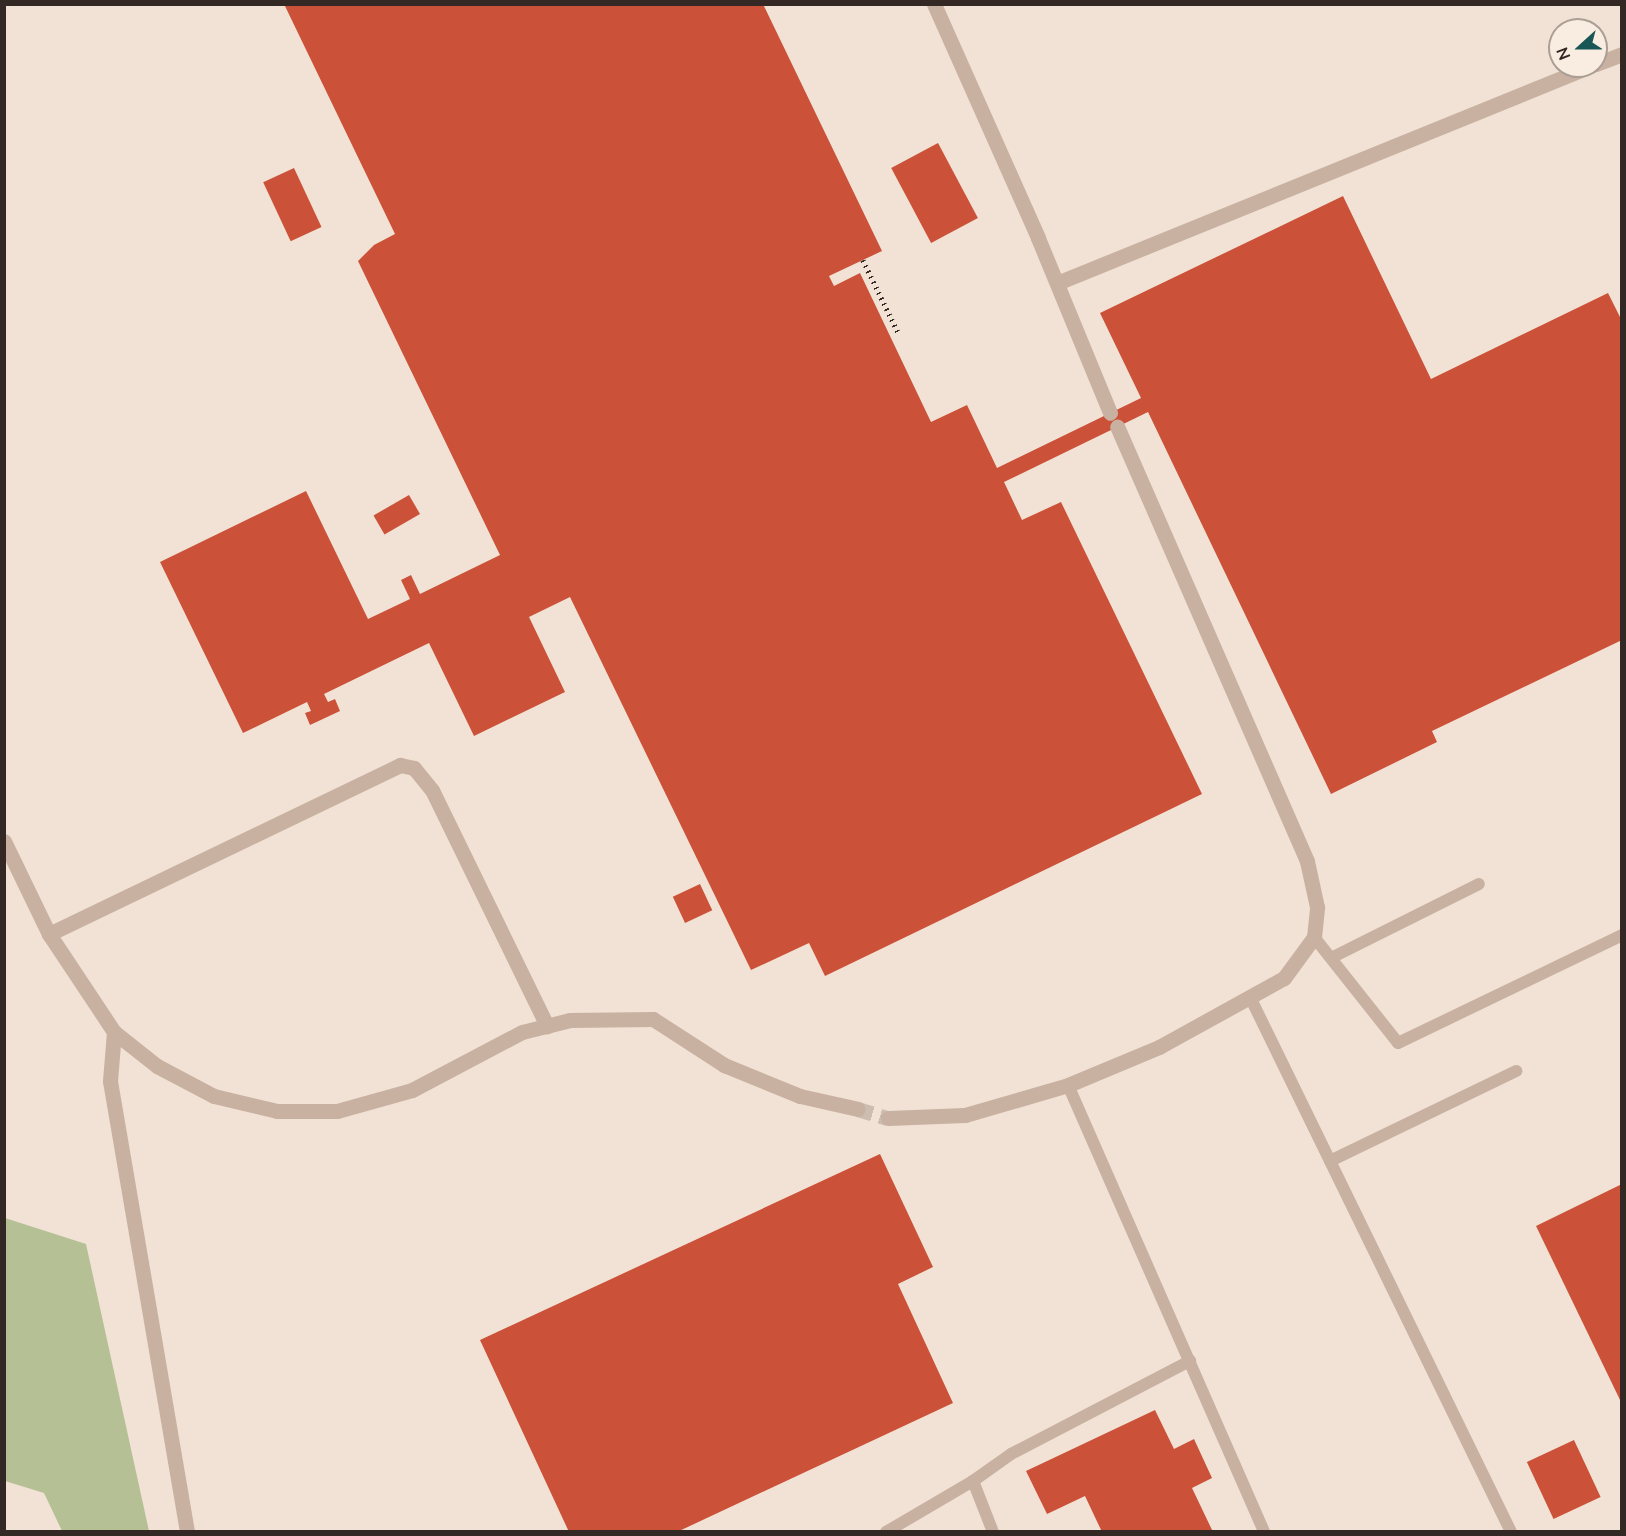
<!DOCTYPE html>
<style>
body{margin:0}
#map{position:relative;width:1626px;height:1536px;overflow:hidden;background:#f1e2d5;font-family:Mulish,sans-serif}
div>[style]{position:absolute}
.green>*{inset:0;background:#b5c095}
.building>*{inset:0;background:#cb5239;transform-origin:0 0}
.minor-tunnel>*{height:15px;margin-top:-7.5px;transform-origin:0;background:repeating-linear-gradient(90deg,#cbbdb2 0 15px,transparent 0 23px)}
.service>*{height:12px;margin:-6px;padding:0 6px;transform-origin:6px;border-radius:6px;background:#c9b1a1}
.minor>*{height:15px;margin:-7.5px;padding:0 7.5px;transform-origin:7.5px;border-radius:7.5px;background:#c9b1a1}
.rail>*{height:4.5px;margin-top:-2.25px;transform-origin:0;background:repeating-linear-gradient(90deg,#332824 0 1.5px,transparent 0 6px)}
span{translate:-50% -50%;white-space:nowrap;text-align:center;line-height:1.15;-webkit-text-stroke:4.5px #f9ede1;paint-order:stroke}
.frame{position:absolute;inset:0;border:6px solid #332824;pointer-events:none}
.north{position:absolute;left:1548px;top:18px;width:60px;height:60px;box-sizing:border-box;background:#f9ede1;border:2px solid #aa9e95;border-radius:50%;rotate:249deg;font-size:16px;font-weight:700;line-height:24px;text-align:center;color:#332824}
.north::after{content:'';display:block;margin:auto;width:21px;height:27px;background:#195656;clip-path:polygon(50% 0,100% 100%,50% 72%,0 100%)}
</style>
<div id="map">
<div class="green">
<i style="clip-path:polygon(5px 1218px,86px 1244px,149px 1531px,62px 1531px,44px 1493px,5px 1481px)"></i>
</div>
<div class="building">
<i style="clip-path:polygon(284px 4px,763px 4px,882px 251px,829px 276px,834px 286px,860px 273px,931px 422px,967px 405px,997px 468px,1141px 398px,1100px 313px,1343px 196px,1431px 379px,1608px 293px,1622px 321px,1622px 640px,1432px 731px,1437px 742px,1331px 794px,1148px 412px,1004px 482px,1022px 520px,1061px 502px,1202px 794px,825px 976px,809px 943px,751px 970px,570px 597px,529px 617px,565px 692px,474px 736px,429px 643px,324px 694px,328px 702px,335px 699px,340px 711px,310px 725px,305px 713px,311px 711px,307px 702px,243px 733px,160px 562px,306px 491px,368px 619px,410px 599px,401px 580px,411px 575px,420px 594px,500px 555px,358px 261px,374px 245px,395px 234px)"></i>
<i style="left:938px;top:143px;width:85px;height:53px;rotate:62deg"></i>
<i style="left:294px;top:168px;width:65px;height:34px;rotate:65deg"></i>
<i style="left:409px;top:495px;width:22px;height:41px;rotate:60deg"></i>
<i style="left:700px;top:884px;width:29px;height:30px;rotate:65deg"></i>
<i style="clip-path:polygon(880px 1154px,933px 1267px,898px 1284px,953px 1403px,677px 1532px,569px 1532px,480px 1340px)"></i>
<i style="clip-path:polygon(1622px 1184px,1622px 1404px,1536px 1226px)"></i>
<i style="clip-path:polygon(1155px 1410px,1174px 1449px,1194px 1439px,1212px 1478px,1192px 1488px,1213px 1532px,1102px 1532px,1085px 1496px,1047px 1514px,1026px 1471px)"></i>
<i style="left:1574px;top:1440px;width:63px;height:52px;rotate:65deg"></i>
</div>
<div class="minor-tunnel">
<i style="left:858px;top:1109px;width:31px;rotate:17deg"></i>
</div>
<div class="service">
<i style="left:1314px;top:937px;width:135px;rotate:51.6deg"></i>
<i style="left:1398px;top:1043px;width:249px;rotate:-25.7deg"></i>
<i style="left:1333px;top:957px;width:163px;rotate:-26.6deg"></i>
<i style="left:1250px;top:997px;width:595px;rotate:63.99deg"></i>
<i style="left:1068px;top:1085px;width:488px;rotate:66.3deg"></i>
<i style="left:1330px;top:1161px;width:207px;rotate:-25.8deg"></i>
<i style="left:886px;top:1532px;width:101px;rotate:-30.4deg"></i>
<i style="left:993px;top:1532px;width:55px;rotate:-111.4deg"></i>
<i style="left:973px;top:1481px;width:47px;rotate:-35.4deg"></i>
<i style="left:1011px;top:1454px;width:202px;rotate:-27.5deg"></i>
</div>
<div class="minor">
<i style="left:934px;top:4px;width:256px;rotate:66deg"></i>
<i style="left:1038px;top:238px;width:189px;rotate:67.6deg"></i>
<i style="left:1596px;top:64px;width:28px;rotate:-21deg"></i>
<i style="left:1057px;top:283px;width:576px;rotate:-22.12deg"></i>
<i style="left:4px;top:841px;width:103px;rotate:64.2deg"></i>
<i style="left:49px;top:934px;width:118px;rotate:56.4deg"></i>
<i style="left:114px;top:1032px;width:55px;rotate:38.3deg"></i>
<i style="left:157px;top:1066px;width:64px;rotate:27.8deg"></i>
<i style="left:214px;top:1096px;width:65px;rotate:13.4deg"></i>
<i style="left:277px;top:1111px;width:60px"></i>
<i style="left:337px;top:1111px;width:78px;rotate:-15.6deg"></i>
<i style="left:412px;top:1090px;width:124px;rotate:-27.8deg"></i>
<i style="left:522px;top:1032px;width:49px;rotate:-14deg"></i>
<i style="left:570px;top:1020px;width:83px;rotate:-0.7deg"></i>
<i style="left:653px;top:1019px;width:85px;rotate:32.9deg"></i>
<i style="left:724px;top:1065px;width:82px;rotate:22.2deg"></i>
<i style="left:800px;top:1096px;width:59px;rotate:12.6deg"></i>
<i style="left:49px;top:934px;width:390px;rotate:-25.7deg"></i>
<i style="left:400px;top:765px;width:14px;rotate:12deg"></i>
<i style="left:414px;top:768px;width:28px;rotate:51deg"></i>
<i style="left:432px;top:790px;width:263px;rotate:64deg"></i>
<i style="left:114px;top:1032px;width:49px;rotate:94.7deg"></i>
<i style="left:110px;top:1081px;width:458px;rotate:80.3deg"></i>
<i style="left:888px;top:1118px;width:77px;rotate:-2.2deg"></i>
<i style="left:965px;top:1115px;width:107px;rotate:-16.2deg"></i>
<i style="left:1068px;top:1085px;width:99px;rotate:-22.7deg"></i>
<i style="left:1159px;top:1047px;width:143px;rotate:-28.9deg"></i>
<i style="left:1284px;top:978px;width:51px;rotate:-53.8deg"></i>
<i style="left:1314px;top:937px;width:30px;rotate:-84deg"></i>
<i style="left:1317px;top:907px;width:47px;rotate:-102.3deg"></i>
<i style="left:1307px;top:861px;width:474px;rotate:-113.6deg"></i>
</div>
<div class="rail">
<i style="left:863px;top:260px;width:80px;rotate:64.1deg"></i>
</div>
<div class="frame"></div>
<div class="north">N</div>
</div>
